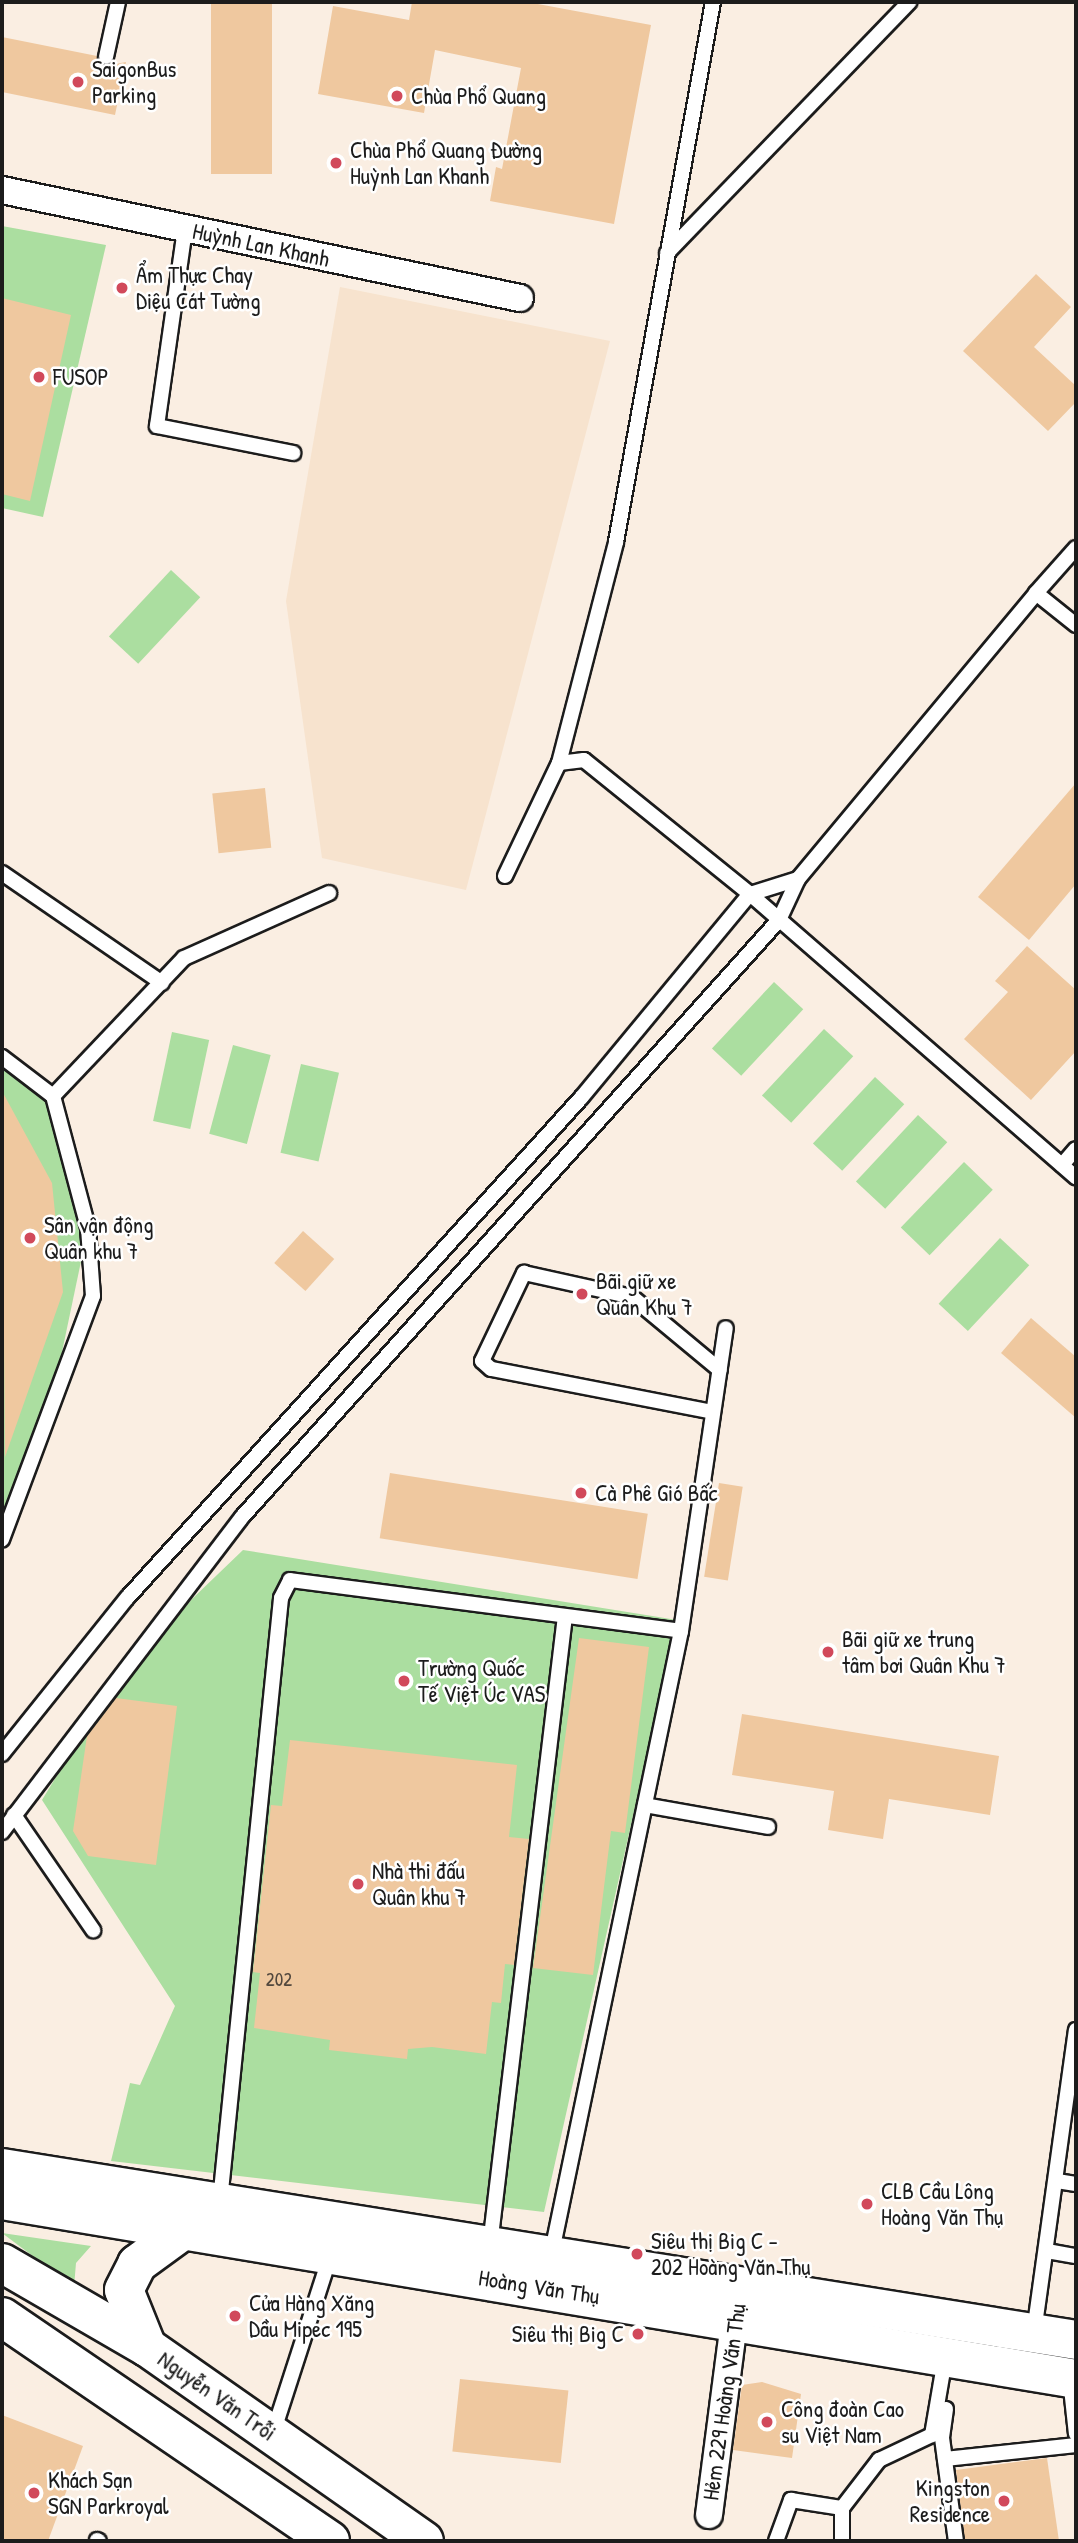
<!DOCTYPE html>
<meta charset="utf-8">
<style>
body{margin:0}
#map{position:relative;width:1078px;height:2543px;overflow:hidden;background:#faeee2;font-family:"Patrick Hand",sans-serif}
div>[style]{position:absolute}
.built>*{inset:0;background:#f7e3ce}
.green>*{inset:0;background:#abdea0;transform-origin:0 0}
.building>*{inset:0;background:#efc89f;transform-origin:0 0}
.roads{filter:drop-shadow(2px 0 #1c1c1c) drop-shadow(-2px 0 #1c1c1c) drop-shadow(0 2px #1c1c1c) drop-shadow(0 -2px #1c1c1c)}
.lane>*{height:14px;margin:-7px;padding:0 7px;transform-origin:7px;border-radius:7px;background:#fff}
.street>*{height:26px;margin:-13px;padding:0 13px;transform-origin:13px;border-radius:13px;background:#fff}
.primary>*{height:38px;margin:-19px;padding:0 19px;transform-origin:19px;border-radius:19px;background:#fff}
.dots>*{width:19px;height:19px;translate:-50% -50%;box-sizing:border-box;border:4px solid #fff;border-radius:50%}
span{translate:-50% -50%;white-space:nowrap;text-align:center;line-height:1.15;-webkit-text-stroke:5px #fff;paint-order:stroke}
.number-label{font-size:19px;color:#51473d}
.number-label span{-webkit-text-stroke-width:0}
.poi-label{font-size:23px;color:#1c1c1c}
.left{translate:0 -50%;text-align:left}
.right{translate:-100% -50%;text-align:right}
.street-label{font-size:23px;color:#1c1c1c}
.frame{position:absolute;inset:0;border:4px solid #1c1c1c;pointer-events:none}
</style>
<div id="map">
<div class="built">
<i style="clip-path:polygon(340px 287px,610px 341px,466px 890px,322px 858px,286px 601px)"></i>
</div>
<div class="green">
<i style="clip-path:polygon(2px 226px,106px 245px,43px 517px,2px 508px)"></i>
<i style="left:171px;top:570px;width:40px;height:91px;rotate:43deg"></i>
<i style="left:774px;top:982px;width:40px;height:91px;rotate:43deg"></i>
<i style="left:824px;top:1029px;width:40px;height:91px;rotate:43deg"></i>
<i style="left:172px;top:1032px;width:38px;height:91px;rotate:12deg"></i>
<i style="left:233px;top:1045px;width:39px;height:92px;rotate:15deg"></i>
<i style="clip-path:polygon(2px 1054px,53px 1096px,88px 1228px,49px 1414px,2px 1538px)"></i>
<i style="left:301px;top:1064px;width:39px;height:91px;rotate:13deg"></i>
<i style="left:875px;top:1077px;width:40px;height:91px;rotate:43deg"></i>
<i style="left:918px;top:1115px;width:40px;height:91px;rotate:43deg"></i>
<i style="left:964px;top:1162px;width:40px;height:91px;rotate:44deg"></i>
<i style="left:1000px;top:1238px;width:40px;height:90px;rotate:43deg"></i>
<i style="clip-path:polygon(243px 1550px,677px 1620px,544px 2212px,111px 2161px,130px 2083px,140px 2085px,175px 2006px,42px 1800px,89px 1723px,192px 1599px)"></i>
<i style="clip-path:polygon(2px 2233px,91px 2246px,76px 2263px,74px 2287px)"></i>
</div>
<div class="building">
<i style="left:211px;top:2px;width:61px;height:172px"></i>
<i style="clip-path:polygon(412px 2px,527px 2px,651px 25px,614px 224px,490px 201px,496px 167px,502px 169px,521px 68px,435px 50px,424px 113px,318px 94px,333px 6px,409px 20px)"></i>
<i style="clip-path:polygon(2px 37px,97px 56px,105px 66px,126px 62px,115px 115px,2px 92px)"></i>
<i style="clip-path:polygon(1036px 274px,1071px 307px,1034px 347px,1076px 386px,1076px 402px,1048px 431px,963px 351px)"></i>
<i style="clip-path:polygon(2px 298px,71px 315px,30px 501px,2px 494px)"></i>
<i style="clip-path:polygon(1076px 783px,1076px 884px,1029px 940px,978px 897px)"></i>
<i style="left:265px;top:788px;width:60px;height:53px;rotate:84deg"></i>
<i style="clip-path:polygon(1027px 946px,1076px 990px,1076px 1051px,1031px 1100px,964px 1039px,1008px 992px,995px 981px)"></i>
<i style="clip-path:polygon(2px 1091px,52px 1183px,63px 1292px,5px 1457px)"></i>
<i style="left:303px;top:1231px;width:42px;height:43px;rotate:42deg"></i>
<i style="clip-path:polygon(1031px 1318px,1076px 1357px,1076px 1418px,1001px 1353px)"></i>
<i style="left:390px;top:1473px;width:261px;height:66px;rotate:9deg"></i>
<i style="left:719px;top:1483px;width:24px;height:95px;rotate:9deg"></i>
<i style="clip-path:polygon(579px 1638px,649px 1647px,625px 1833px,611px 1831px,593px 1975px,533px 1968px)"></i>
<i style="clip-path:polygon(116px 1698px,177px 1706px,156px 1865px,88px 1856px,73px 1831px,87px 1736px)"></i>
<i style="clip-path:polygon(742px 1714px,999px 1756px,990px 1815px,889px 1799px,883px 1839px,828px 1830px,834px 1791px,732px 1775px)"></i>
<i style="clip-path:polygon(290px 1740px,517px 1765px,509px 1837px,529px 1839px,514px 1965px,505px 1964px,501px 2003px,492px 2002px,486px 2054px,432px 2047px,408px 2049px,407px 2059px,329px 2050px,330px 2040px,254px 2028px,260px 1973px,253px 1972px,271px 1805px,282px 1806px)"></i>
<i style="left:460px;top:2379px;width:109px;height:73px;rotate:6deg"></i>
<i style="clip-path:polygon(762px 2382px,801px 2394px,792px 2458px,733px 2450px,742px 2385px)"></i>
<i style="clip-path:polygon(2px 2415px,83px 2446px,48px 2541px,2px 2541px)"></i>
<i style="clip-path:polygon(1047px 2458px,1059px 2541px,965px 2541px,956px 2470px)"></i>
</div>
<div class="roads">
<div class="lane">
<i style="left:106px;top:57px;width:56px;rotate:-77.7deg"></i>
<i style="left:185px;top:229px;width:199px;rotate:98.1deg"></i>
<i style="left:157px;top:426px;width:139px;rotate:11.2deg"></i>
<i style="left:667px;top:253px;width:349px;rotate:-46deg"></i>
<i style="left:1036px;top:593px;width:60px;rotate:-48.4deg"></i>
<i style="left:559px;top:763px;width:228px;rotate:-75.5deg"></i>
<i style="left:616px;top:542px;width:549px;rotate:-79.82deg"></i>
<i style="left:2px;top:873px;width:194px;rotate:34.5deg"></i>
<i style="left:505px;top:876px;width:125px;rotate:-64.5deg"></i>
<i style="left:559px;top:763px;width:25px;rotate:-7deg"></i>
<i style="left:584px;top:760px;width:213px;rotate:38.9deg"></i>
<i style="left:750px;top:894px;width:432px;rotate:41deg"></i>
<i style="left:2px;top:1057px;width:64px;rotate:37.4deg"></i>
<i style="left:53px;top:1096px;width:137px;rotate:75.1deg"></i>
<i style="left:88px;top:1228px;width:68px;rotate:85.8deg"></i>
<i style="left:93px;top:1296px;width:260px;rotate:110.5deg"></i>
<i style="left:53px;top:1096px;width:190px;rotate:-46.5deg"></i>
<i style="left:184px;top:958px;width:159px;rotate:-24.1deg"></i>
<i style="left:1062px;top:1165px;width:21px;rotate:-49deg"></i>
<i style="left:713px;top:1412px;width:226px;rotate:-169deg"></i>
<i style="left:491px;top:1369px;width:12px;rotate:-138deg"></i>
<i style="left:482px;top:1361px;width:98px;rotate:-64.5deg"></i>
<i style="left:524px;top:1273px;width:111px;rotate:12.5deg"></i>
<i style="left:632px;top:1297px;width:114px;rotate:39.7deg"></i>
<i style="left:2px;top:1754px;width:201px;rotate:-51.3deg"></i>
<i style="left:128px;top:1597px;width:674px;rotate:-47.77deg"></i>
<i style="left:581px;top:1098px;width:265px;rotate:-50.4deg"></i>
<i style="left:750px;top:894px;width:50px;rotate:-17.4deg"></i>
<i style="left:645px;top:1805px;width:125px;rotate:10.1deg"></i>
<i style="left:14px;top:1815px;width:140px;rotate:55.5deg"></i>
<i style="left:2px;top:1832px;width:396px;rotate:-52.7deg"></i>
<i style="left:242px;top:1517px;width:803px;rotate:-48.03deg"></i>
<i style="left:779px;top:920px;width:45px;rotate:-65.1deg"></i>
<i style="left:798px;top:879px;width:372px;rotate:-50.2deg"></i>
<i style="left:1036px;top:593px;width:51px;rotate:38.7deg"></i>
<i style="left:1057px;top:2181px;width:19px;rotate:9deg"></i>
<i style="left:220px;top:2201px;width:606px;rotate:-84.22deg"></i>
<i style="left:281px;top:1598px;width:20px;rotate:-63deg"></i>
<i style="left:290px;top:1580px;width:394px;rotate:7.4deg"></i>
<i style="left:490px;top:2245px;width:633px;rotate:-83.2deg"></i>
<i style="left:1047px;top:2251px;width:29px;rotate:10deg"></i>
<i style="left:551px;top:2256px;width:638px;rotate:-78.25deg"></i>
<i style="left:681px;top:1631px;width:306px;rotate:-81.6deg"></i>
<i style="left:1034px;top:2332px;width:305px;rotate:-82.1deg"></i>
<i style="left:1070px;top:2379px;width:55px;rotate:83.8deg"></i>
<i style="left:946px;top:2409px;width:29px;rotate:98deg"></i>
<i style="left:942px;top:2438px;width:104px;rotate:82.3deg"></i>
<i style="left:273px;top:2433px;width:186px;rotate:-72.1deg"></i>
<i style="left:945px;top:2459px;width:132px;rotate:-6.1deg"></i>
<i style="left:842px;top:2508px;width:33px;rotate:90deg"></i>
<i style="left:97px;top:2540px;width:2px;rotate:27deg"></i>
<i style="left:776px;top:2541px;width:44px;rotate:-69.9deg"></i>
<i style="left:791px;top:2500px;width:52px;rotate:8.9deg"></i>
<i style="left:842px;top:2508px;width:61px;rotate:-52.4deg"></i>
<i style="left:879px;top:2460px;width:59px;rotate:-25.3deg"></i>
<i style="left:932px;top:2435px;width:77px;rotate:-80.3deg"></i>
</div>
<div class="street">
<i style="left:2px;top:190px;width:529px;rotate:11.78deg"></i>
<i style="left:709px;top:2515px;width:210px;rotate:-82.6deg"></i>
</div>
<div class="primary">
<i style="left:2px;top:2168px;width:1088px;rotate:9.1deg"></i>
<i style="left:2px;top:2200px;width:1089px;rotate:9.46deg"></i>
<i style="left:2px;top:2263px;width:168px;rotate:30.1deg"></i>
<i style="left:147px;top:2347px;width:338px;rotate:35deg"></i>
<i style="left:2px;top:2317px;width:397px;rotate:34.3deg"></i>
<i style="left:147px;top:2347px;width:61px;rotate:-112deg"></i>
<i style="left:124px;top:2290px;width:29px;rotate:-63deg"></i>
<i style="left:137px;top:2264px;width:59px;rotate:-36.1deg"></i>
</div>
</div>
<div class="dots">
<i style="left:78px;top:82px;background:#d1495b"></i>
<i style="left:397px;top:96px;background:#d1495b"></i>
<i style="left:336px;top:163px;background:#d1495b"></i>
<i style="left:122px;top:288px;background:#d1495b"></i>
<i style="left:39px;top:377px;background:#d1495b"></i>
<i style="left:30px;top:1238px;background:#d1495b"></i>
<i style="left:582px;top:1294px;background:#d1495b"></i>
<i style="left:581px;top:1493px;background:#d1495b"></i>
<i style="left:828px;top:1652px;background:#d1495b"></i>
<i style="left:404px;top:1681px;background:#d1495b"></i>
<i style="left:358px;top:1884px;background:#d1495b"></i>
<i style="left:867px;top:2204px;background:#d1495b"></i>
<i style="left:637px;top:2254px;background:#d1495b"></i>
<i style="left:235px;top:2316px;background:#d1495b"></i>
<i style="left:638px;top:2334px;background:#d1495b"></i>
<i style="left:767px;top:2422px;background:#d1495b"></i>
<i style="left:34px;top:2493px;background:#d1495b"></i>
<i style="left:1004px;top:2501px;background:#d1495b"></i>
</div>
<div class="number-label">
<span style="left:279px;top:1980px">202</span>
</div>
<div class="poi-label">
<span class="left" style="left:92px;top:82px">SaigonBus<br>Parking</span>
<span class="left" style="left:411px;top:96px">Chùa Phổ Quang</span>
<span class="left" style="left:350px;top:163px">Chùa Phổ Quang Đường<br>Huỳnh Lan Khanh</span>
<span class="left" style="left:136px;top:288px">Ẩm Thực Chay<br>Diệu Cát Tường</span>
<span class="left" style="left:53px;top:377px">FUSOP</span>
<span class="left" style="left:44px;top:1238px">Sân vận động<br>Quân khu 7</span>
<span class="left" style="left:596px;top:1294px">Bãi giữ xe<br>Quân Khu 7</span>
<span class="left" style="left:595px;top:1493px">Cà Phê Gió Bấc</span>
<span class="left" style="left:842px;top:1652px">Bãi giữ xe trung<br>tâm bơi Quân Khu 7</span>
<span class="left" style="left:418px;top:1681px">Trường Quốc<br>Tế Việt Úc VAS</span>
<span class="left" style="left:372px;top:1884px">Nhà thi đấu<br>Quân khu 7</span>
<span class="left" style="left:881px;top:2204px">CLB Cầu Lông<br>Hoàng Văn Thụ</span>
<span class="left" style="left:651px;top:2254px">Siêu thị Big C -<br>202 Hoàng Văn Thụ</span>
<span class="left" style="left:249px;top:2316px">Cửa Hàng Xăng<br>Dầu Mipec 195</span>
<span class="right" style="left:624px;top:2334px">Siêu thị Big C</span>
<span class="left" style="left:781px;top:2422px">Công đoàn Cao<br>su Việt Nam</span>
<span class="left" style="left:48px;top:2493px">Khách Sạn<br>SGN Parkroyal</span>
<span class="right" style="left:990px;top:2501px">Kingston<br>Residence</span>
</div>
<div class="street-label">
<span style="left:261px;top:245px;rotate:12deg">Huỳnh Lan Khanh</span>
<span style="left:539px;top:2287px;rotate:9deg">Hoàng Văn Thụ</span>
<span style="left:217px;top:2396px;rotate:35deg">Nguyễn Văn Trỗi</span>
<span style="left:724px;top:2402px;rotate:-82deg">Hẻm 229 Hoàng Văn Thụ</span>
</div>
<div class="frame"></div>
</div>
